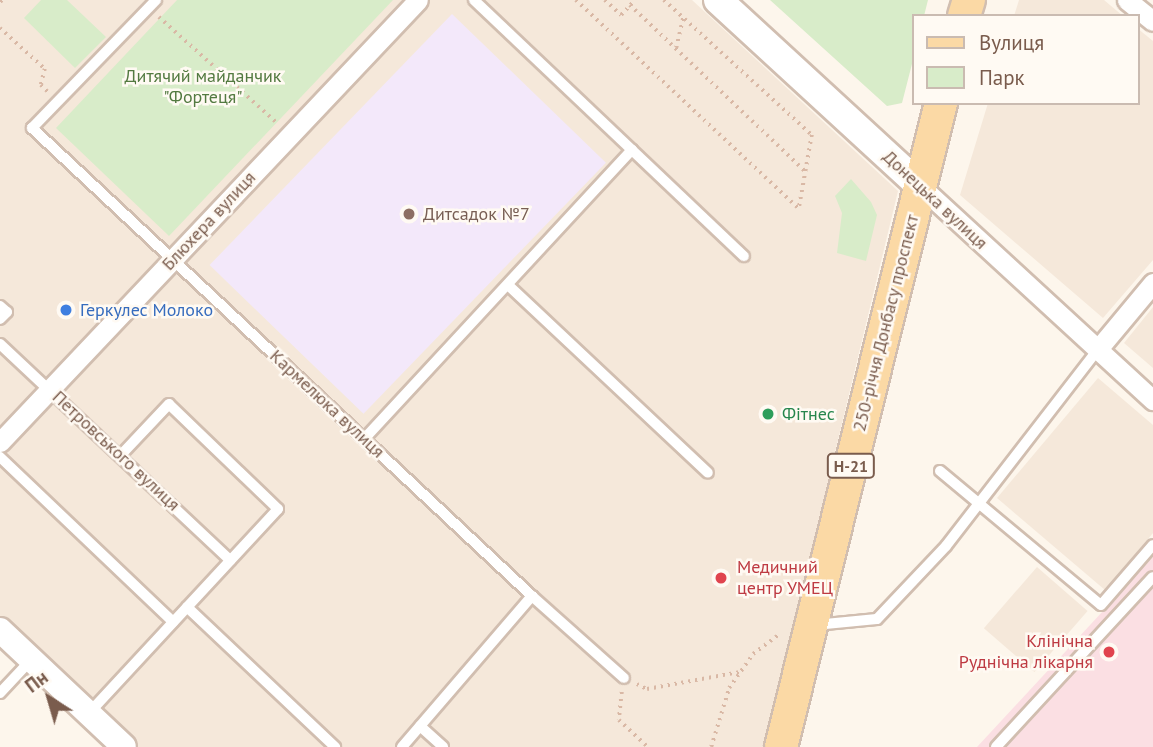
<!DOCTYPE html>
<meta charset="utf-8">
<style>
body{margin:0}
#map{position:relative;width:1153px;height:747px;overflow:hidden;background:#fdf6ec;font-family:"PT Sans",sans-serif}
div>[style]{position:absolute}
.residential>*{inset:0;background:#f5e8da;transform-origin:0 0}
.education>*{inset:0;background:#f3e8fa;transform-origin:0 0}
.medical>*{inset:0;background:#fbdfe3}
.green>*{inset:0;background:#d8ecc9}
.path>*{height:3.5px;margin-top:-1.75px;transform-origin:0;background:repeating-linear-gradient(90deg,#d9b8a5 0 2px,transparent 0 7px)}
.roads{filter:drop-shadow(2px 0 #d1beb0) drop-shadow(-2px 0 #d1beb0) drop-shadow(0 2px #d1beb0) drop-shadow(0 -2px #d1beb0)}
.service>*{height:10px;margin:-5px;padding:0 5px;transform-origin:5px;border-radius:5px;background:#fff}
.minor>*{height:19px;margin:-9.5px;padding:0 9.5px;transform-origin:9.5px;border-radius:9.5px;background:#fff}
.tertiary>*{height:24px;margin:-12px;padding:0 12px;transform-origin:12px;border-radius:12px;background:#fff}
.secondary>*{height:28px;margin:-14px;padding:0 14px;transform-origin:14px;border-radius:14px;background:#fff}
.primary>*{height:32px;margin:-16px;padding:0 16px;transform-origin:16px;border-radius:16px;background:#fbd9a5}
.dots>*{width:19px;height:19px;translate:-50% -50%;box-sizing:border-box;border:4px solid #fffaf3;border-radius:50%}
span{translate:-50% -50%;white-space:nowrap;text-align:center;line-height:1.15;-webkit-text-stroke:5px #fffaf3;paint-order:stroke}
.shield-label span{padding:2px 5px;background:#fffaf3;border:2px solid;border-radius:5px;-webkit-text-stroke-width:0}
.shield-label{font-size:16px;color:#7a5c4d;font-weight:700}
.park-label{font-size:18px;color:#537a41}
.street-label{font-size:18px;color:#7a5c4d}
.education-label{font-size:18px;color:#785e54}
.left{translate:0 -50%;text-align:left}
.shop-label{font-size:18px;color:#366cbe}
.leisure-label{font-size:18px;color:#27864d}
.health-label{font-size:18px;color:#be3a42}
.right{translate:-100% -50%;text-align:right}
.legend{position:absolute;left:912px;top:14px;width:228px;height:91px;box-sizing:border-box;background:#fffaf3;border:2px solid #cabbb1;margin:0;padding:9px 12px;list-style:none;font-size:21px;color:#7a5c4d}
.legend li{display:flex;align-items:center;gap:14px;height:35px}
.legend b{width:35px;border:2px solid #cabbb1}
.north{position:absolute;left:14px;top:663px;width:70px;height:70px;-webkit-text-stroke:5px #fffaf3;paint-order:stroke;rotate:323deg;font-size:19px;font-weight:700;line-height:28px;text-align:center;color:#7a5c4d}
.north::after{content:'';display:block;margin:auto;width:24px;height:32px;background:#7a5c4d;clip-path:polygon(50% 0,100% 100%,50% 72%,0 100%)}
</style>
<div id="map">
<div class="residential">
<i style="clip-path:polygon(0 0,692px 0,898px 191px,764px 747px,138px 747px,0 616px)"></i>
<i style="clip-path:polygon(1019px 0,1104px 0,1123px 16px,1014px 16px)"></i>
<i style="clip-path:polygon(1137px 28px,1153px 41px,1153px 260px,1103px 318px,960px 195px,988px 103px,1137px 103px)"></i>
<i style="clip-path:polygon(1153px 307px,1153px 368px,1124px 343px)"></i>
<i style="clip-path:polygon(1098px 378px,1153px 425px,1153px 533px,1105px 590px,997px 498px)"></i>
<i style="left:1037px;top:567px;width:67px;height:81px;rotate:41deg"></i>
</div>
<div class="education">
<i style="left:452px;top:14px;width:214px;height:349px;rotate:44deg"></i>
</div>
<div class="medical">
<i style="clip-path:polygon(1153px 557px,1153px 747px,977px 747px)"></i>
</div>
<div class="green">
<i style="clip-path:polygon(41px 0,67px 0,106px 37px,75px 68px,24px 18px)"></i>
<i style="clip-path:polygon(177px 0,393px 0,169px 236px,56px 128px)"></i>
<i style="clip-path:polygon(770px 0,928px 0,924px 16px,913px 16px,913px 60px,902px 103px,887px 106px)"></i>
<i style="clip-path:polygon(851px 179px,871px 202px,877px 215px,866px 261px,837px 253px,842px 213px,835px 196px)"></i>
</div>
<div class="path">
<i style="left:576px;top:0;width:306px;rotate:43.1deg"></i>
<i style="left:605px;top:0;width:22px;rotate:43deg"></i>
<i style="left:621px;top:15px;width:21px;rotate:-47deg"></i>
<i style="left:664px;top:0;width:200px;rotate:42.4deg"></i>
<i style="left:812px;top:135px;width:75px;rotate:100deg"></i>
<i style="left:0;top:2px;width:3px;rotate:-45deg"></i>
<i style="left:630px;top:5px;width:243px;rotate:43.5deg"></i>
<i style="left:159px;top:17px;width:157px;rotate:41.9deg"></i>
<i style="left:0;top:28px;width:61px;rotate:42.3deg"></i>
<i style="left:45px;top:69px;width:16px;rotate:104deg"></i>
<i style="left:41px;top:85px;width:11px;rotate:45deg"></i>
<i style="left:676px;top:48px;width:32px;rotate:-77deg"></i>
<i style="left:637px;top:684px;width:11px;rotate:27deg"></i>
<i style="left:647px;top:689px;width:95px;rotate:-10.4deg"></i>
<i style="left:622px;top:692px;width:28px;rotate:96deg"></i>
<i style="left:619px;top:720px;width:40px;rotate:43deg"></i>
<i style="left:711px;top:747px;width:62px;rotate:-73deg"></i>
<i style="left:729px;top:688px;width:42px;rotate:-54.8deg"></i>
<i style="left:753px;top:654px;width:34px;rotate:-37deg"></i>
</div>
<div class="roads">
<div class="service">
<i style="left:156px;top:0;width:178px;rotate:134.1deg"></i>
<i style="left:32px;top:128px;width:685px;rotate:43.11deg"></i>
<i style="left:532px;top:596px;width:123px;rotate:41.7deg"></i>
<i style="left:474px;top:0;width:372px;rotate:43.5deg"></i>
<i style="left:508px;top:285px;width:274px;rotate:43.2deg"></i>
<i style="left:0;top:306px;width:9px;rotate:41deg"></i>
<i style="left:7px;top:312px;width:10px;rotate:135deg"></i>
<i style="left:0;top:344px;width:316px;rotate:43.2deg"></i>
<i style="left:365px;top:438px;width:393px;rotate:-47.2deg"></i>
<i style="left:0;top:457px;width:239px;rotate:43.6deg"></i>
<i style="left:940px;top:471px;width:209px;rotate:39.8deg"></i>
<i style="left:1101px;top:605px;width:79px;rotate:-49.1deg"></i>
<i style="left:187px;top:607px;width:204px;rotate:43.4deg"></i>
<i style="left:815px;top:625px;width:62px;rotate:-5.5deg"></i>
<i style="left:877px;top:619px;width:100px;rotate:-46.6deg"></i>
<i style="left:946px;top:546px;width:249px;rotate:-52.3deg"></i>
<i style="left:0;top:693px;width:45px;rotate:-46.8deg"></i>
<i style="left:89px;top:713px;width:278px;rotate:-47.2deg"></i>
<i style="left:278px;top:509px;width:151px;rotate:-136.1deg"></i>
<i style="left:169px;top:404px;width:70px;rotate:133.3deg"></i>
<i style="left:420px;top:726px;width:31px;rotate:42deg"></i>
<i style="left:402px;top:747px;width:199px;rotate:-49.3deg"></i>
<i style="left:996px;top:747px;width:231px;rotate:-47.3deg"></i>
</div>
<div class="minor">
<i style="left:1127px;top:0;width:33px;rotate:39deg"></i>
<i style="left:919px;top:185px;width:318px;rotate:42.6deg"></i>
<i style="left:1098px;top:349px;width:86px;rotate:-50.2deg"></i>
<i style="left:0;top:442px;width:608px;rotate:-46.6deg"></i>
</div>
<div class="tertiary">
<i style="left:0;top:630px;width:170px;rotate:43.3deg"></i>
</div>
<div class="secondary">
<i style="left:718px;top:0;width:273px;rotate:42.6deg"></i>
</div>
<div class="primary">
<i style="left:964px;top:16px;width:17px;rotate:-73deg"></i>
<i style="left:781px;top:747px;width:664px;rotate:-76.05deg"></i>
</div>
</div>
<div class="dots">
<i style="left:409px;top:214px;background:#8d6e63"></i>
<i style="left:66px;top:310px;background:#3f7fe0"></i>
<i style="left:768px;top:414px;background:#2e9e5b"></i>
<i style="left:721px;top:578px;background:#e0444e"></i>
<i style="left:1109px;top:652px;background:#e0444e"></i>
</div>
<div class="shield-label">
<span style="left:851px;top:466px">Н-21</span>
</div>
<div class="park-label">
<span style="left:203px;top:87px">Дитячий майданчик<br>"Фортеця"</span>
</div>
<div class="street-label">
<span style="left:935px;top:200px;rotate:43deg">Донецька вулиця</span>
<span style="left:209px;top:221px;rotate:-47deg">Блюхера вулиця</span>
<span style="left:886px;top:323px;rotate:-76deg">250-річчя Донбасу проспект</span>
<span style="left:327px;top:404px;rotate:43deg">Кармелюка вулиця</span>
<span style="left:116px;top:451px;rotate:43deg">Петровського вулиця</span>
</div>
<div class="education-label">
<span class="left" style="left:423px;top:214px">Дитсадок №7</span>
</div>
<div class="shop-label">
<span class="left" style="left:80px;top:310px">Геркулес Молоко</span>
</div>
<div class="leisure-label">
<span class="left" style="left:782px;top:414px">Фітнес</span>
</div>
<div class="health-label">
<span class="left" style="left:737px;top:578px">Медичний<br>центр УМЕЦ</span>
<span class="right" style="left:1093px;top:652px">Клінічна<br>Руднічна лікарня</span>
</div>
<ul class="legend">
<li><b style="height:9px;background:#fbd9a5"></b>Вулиця</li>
<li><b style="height:19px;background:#d8ecc9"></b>Парк</li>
</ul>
<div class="north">Пн</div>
</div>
